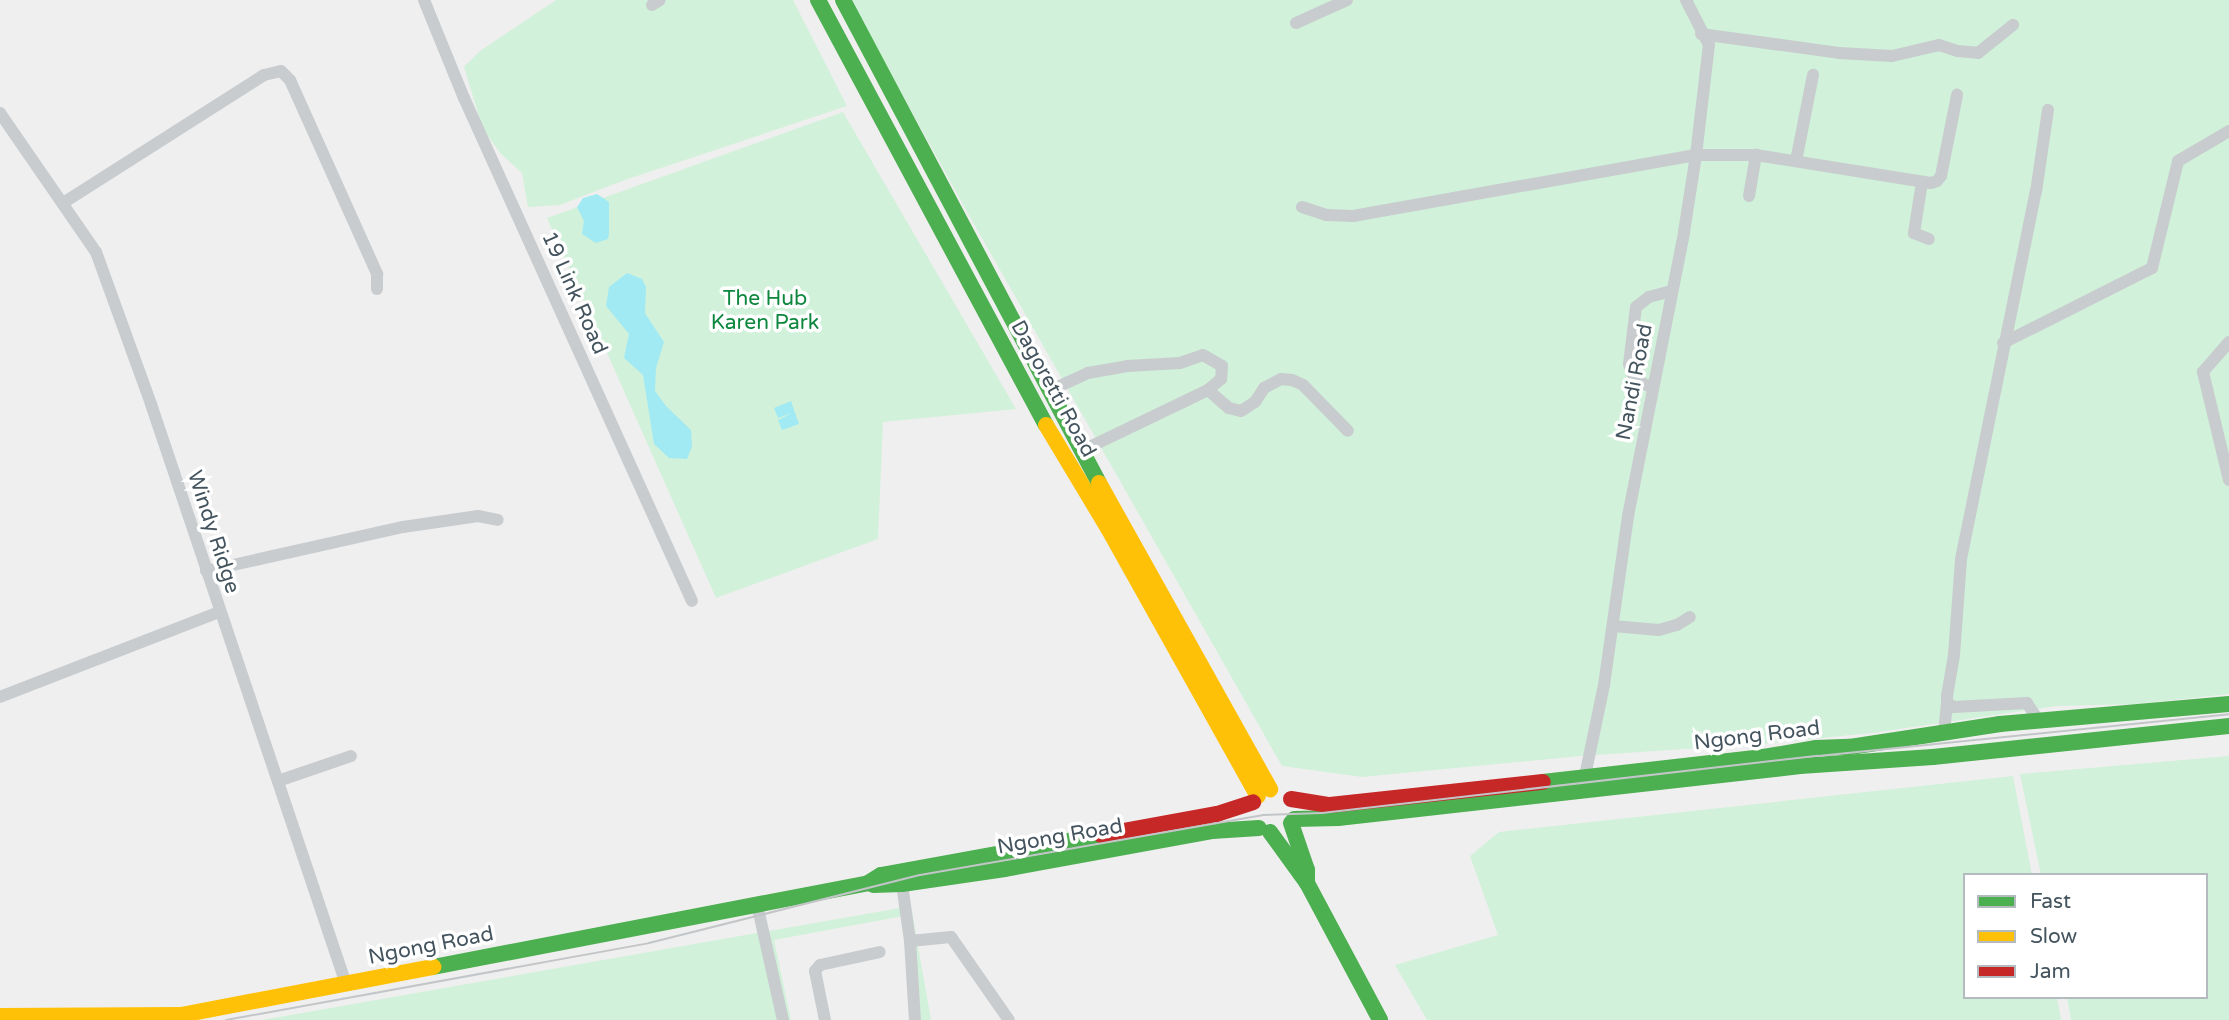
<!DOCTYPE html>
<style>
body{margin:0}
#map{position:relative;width:2229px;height:1020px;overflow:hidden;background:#f0efef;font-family:"Varela Round",sans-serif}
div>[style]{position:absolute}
.green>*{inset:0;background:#d1f1da}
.water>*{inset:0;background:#a2eaf3}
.street>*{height:12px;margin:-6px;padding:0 6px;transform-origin:6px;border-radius:6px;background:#c8ccce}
.fast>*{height:16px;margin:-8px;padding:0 8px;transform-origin:8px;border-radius:8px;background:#4caf50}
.slow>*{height:16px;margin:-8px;padding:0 8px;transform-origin:8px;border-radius:8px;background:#ffc107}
.jam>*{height:16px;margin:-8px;padding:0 8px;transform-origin:8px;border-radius:8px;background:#c62828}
.tram>*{height:2px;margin:-1px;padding:0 1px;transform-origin:1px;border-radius:1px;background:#c3c6c8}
span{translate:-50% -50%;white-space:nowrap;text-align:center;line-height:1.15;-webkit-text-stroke:7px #fff;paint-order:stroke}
.street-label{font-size:21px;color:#44545e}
.park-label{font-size:21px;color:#0d873e}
.legend{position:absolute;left:1963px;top:873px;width:245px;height:126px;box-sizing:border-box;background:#fff;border:2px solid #b4bbbf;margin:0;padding:9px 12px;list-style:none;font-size:21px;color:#44545e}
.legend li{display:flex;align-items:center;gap:14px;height:35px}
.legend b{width:35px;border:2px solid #b4bbbf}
</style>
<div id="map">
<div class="green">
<i style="clip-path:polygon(556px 0,793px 0,847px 106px,622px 181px,560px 205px,528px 207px,522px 173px,501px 154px,483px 129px,464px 67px,480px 51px)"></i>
<i style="clip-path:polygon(850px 0,2229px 0,2229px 694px,2136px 704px,2057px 706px,1872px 733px,1761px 744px,1580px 756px,1362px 777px,1282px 766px,966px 210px)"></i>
<i style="clip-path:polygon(843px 112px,1016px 409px,883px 422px,878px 539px,716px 598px,547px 218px)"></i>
<i style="clip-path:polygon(2229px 756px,2229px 1020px,2071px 1020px,2067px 997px,2206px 997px,2206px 875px,2041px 875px,2020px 774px)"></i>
<i style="clip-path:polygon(2013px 776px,2032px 875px,1965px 875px,1965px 997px,2057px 997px,2061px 1020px,1427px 1020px,1395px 965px,1498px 935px,1470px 856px,1499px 832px)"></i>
<i style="clip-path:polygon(911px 906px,931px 1020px,921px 1020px,909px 915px,774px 940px,791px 1020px,262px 1020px)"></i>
</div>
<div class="water">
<i style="clip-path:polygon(597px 194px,609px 202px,609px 233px,608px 239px,596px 243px,582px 234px,584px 221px,577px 207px,583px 198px)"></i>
<i style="clip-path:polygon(627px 273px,642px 279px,646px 287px,645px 313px,664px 342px,656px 368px,655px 391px,666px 406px,691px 430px,692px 447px,687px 459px,669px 458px,654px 444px,643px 375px,624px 358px,629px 334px,606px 306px,609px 287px)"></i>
<i style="clip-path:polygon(791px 401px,799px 424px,782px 430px,778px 420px,792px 413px,778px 418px,774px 408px)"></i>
</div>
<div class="street">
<i style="left:424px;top:0;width:106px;rotate:67.8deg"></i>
<i style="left:464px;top:98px;width:552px;rotate:65.62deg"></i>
<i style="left:652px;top:5px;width:9px;rotate:-32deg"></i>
<i style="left:1296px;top:23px;width:56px;rotate:-24.3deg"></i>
<i style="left:1701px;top:34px;width:139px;rotate:7.8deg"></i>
<i style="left:1839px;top:53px;width:53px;rotate:3.2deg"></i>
<i style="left:1892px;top:56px;width:48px;rotate:-13.2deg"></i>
<i style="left:1939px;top:45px;width:19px;rotate:18deg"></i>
<i style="left:1957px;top:51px;width:21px;rotate:5deg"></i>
<i style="left:1978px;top:53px;width:45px;rotate:-38.7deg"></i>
<i style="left:0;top:113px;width:169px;rotate:55.4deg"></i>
<i style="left:96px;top:252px;width:162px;rotate:70.1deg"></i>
<i style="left:151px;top:404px;width:612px;rotate:71.42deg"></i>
<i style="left:1796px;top:161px;width:88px;rotate:-78.8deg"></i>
<i style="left:1922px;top:182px;width:52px;rotate:98.9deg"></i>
<i style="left:1914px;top:233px;width:16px;rotate:22deg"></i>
<i style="left:1749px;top:196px;width:42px;rotate:-80.3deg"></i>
<i style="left:63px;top:203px;width:238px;rotate:-32.5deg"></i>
<i style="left:264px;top:75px;width:17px;rotate:-13deg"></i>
<i style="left:281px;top:71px;width:13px;rotate:45deg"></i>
<i style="left:290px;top:80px;width:213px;rotate:65.8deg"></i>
<i style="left:377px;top:274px;width:15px;rotate:90deg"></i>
<i style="left:1302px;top:207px;width:25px;rotate:18deg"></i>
<i style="left:1326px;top:215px;width:27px;rotate:2deg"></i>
<i style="left:1353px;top:216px;width:348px;rotate:-10.1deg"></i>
<i style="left:1696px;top:155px;width:60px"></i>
<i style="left:1756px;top:155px;width:177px;rotate:9.1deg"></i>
<i style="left:1931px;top:183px;width:6px;rotate:-18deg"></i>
<i style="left:1937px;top:181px;width:6px;rotate:-51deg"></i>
<i style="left:1941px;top:176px;width:83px;rotate:-78.8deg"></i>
<i style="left:2229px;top:342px;width:40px;rotate:131deg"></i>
<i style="left:2203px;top:372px;width:111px;rotate:76.5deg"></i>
<i style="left:2003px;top:343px;width:167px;rotate:-26.7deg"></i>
<i style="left:2152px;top:268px;width:110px;rotate:-76.3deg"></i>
<i style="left:2178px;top:161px;width:59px;rotate:-30.5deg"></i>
<i style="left:1653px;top:387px;width:10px;rotate:-163deg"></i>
<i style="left:1643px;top:384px;width:16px;rotate:-135deg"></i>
<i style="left:1632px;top:373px;width:9px;rotate:-108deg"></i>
<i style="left:1629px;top:364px;width:57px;rotate:-83deg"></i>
<i style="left:1636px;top:307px;width:16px;rotate:-38deg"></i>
<i style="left:1649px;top:297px;width:24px;rotate:-15deg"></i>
<i style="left:1051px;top:390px;width:41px;rotate:-24.7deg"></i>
<i style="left:1088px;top:373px;width:40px;rotate:-10deg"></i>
<i style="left:1127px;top:366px;width:53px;rotate:-3.2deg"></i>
<i style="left:1180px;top:363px;width:24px;rotate:-19deg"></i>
<i style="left:1203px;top:355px;width:22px;rotate:30deg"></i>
<i style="left:1222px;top:366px;width:13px;rotate:94deg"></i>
<i style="left:1221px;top:379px;width:17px;rotate:140deg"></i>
<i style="left:1208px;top:390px;width:141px;rotate:154.3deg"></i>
<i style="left:1208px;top:390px;width:28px;rotate:41deg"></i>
<i style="left:1229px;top:408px;width:12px;rotate:14deg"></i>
<i style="left:1241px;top:411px;width:17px;rotate:-33deg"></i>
<i style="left:1255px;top:402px;width:17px;rotate:-57deg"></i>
<i style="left:1264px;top:388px;width:19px;rotate:-28deg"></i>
<i style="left:1281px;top:379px;width:11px;rotate:5deg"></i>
<i style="left:1292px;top:380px;width:12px;rotate:24deg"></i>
<i style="left:1303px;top:385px;width:64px;rotate:45.6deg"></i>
<i style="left:206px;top:571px;width:202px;rotate:-12.6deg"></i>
<i style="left:403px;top:527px;width:76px;rotate:-8.3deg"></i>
<i style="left:478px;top:516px;width:20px;rotate:11deg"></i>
<i style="left:1613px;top:626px;width:46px;rotate:5deg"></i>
<i style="left:1659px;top:630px;width:19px;rotate:-16deg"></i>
<i style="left:1677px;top:625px;width:15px;rotate:-32deg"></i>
<i style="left:0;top:697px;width:235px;rotate:-21.2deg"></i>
<i style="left:2039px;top:721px;width:22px;rotate:-124deg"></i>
<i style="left:2027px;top:703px;width:73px;rotate:176.9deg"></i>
<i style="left:1954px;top:707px;width:8px;rotate:-150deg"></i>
<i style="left:1947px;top:703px;width:7px;rotate:-90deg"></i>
<i style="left:1947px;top:696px;width:42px;rotate:-80.3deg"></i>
<i style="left:1954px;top:655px;width:96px;rotate:-85.8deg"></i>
<i style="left:1961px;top:559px;width:375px;rotate:-78.5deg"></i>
<i style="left:2036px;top:192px;width:83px;rotate:-81.7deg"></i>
<i style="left:1944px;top:732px;width:29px;rotate:-84deg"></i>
<i style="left:1585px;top:776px;width:93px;rotate:-78.2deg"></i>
<i style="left:1604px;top:685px;width:171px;rotate:-81.9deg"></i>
<i style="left:1628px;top:516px;width:289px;rotate:-78.8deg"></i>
<i style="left:1684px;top:232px;width:78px;rotate:-81.1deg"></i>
<i style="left:1696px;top:155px;width:111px;rotate:-83.3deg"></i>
<i style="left:1709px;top:45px;width:51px;rotate:-117.1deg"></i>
<i style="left:278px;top:781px;width:77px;rotate:-18.9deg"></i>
<i style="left:902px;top:884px;width:58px;rotate:82deg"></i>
<i style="left:910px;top:941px;width:79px;rotate:86.4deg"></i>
<i style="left:757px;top:904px;width:119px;rotate:77.4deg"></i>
<i style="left:910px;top:941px;width:41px;rotate:-5.6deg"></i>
<i style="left:951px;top:937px;width:101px;rotate:55.1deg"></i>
<i style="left:825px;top:1020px;width:50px;rotate:-101.5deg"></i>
<i style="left:815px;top:971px;width:8px;rotate:-50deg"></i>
<i style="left:820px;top:965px;width:61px;rotate:-12.2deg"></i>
</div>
<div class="fast">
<i style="left:818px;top:0;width:482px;rotate:61.8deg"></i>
<i style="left:843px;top:0;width:547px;rotate:62.08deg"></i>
<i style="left:1543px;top:782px;width:222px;rotate:-6.5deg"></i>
<i style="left:1764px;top:757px;width:53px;rotate:-9.8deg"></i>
<i style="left:1816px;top:748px;width:34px;rotate:-2deg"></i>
<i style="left:1850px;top:747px;width:152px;rotate:-8.7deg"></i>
<i style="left:2000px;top:724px;width:230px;rotate:-5deg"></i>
<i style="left:1294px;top:819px;width:44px;rotate:-1.3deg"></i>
<i style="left:1338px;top:818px;width:465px;rotate:-6.4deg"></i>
<i style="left:1800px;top:766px;width:133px;rotate:-3.9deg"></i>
<i style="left:1933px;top:757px;width:298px;rotate:-6deg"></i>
<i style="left:1291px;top:823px;width:50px;rotate:71.2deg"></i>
<i style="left:1307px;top:870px;width:13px;rotate:90deg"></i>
<i style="left:1270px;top:832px;width:63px;rotate:54deg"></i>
<i style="left:1307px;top:883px;width:155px;rotate:61.9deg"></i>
<i style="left:873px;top:885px;width:29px;rotate:-2deg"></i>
<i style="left:902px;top:884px;width:104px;rotate:-8.3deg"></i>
<i style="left:1005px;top:869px;width:210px;rotate:-10.4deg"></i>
<i style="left:1212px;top:831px;width:47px;rotate:-3.7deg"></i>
<i style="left:433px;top:967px;width:443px;rotate:-10.9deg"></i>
<i style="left:868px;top:883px;width:15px;rotate:-32deg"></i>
<i style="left:881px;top:875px;width:224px;rotate:-10.3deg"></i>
</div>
<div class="slow">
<i style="left:1046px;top:425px;width:120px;rotate:59deg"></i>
<i style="left:1108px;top:528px;width:307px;rotate:60.8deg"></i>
<i style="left:1099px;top:483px;width:351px;rotate:60.8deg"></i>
<i style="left:0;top:1016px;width:181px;rotate:-0.3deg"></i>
<i style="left:181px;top:1015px;width:257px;rotate:-10.8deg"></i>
</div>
<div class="jam">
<i style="left:1291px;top:799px;width:39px;rotate:9deg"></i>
<i style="left:1330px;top:805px;width:214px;rotate:-6.2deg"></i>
<i style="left:1101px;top:835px;width:118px;rotate:-10.3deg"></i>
<i style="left:1217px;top:814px;width:38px;rotate:-18deg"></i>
</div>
<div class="tram">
<i style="left:226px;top:1020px;width:430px;rotate:-10.3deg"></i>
<i style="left:649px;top:943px;width:279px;rotate:-14.1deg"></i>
<i style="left:920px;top:875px;width:350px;rotate:-9.9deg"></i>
<i style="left:1265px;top:815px;width:57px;rotate:-2deg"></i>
<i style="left:1322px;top:813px;width:499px;rotate:-6.6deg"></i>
<i style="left:1818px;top:756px;width:413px;rotate:-5.8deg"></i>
</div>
<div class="street-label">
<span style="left:574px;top:293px;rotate:66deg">19 Link Road</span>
<span style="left:1635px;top:382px;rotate:-79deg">Nandi Road</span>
<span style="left:1053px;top:389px;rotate:61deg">Dagoretti Road</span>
<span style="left:213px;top:532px;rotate:72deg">Windy Ridge</span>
<span style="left:1757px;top:736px;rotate:-7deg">Ngong Road</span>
<span style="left:1060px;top:837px;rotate:-10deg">Ngong Road</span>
<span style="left:431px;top:946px;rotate:-11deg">Ngong Road</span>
</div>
<div class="park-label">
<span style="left:765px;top:311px">The Hub<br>Karen Park</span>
</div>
<ul class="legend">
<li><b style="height:9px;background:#4caf50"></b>Fast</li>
<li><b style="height:9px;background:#ffc107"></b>Slow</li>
<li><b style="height:9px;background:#c62828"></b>Jam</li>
</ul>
</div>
